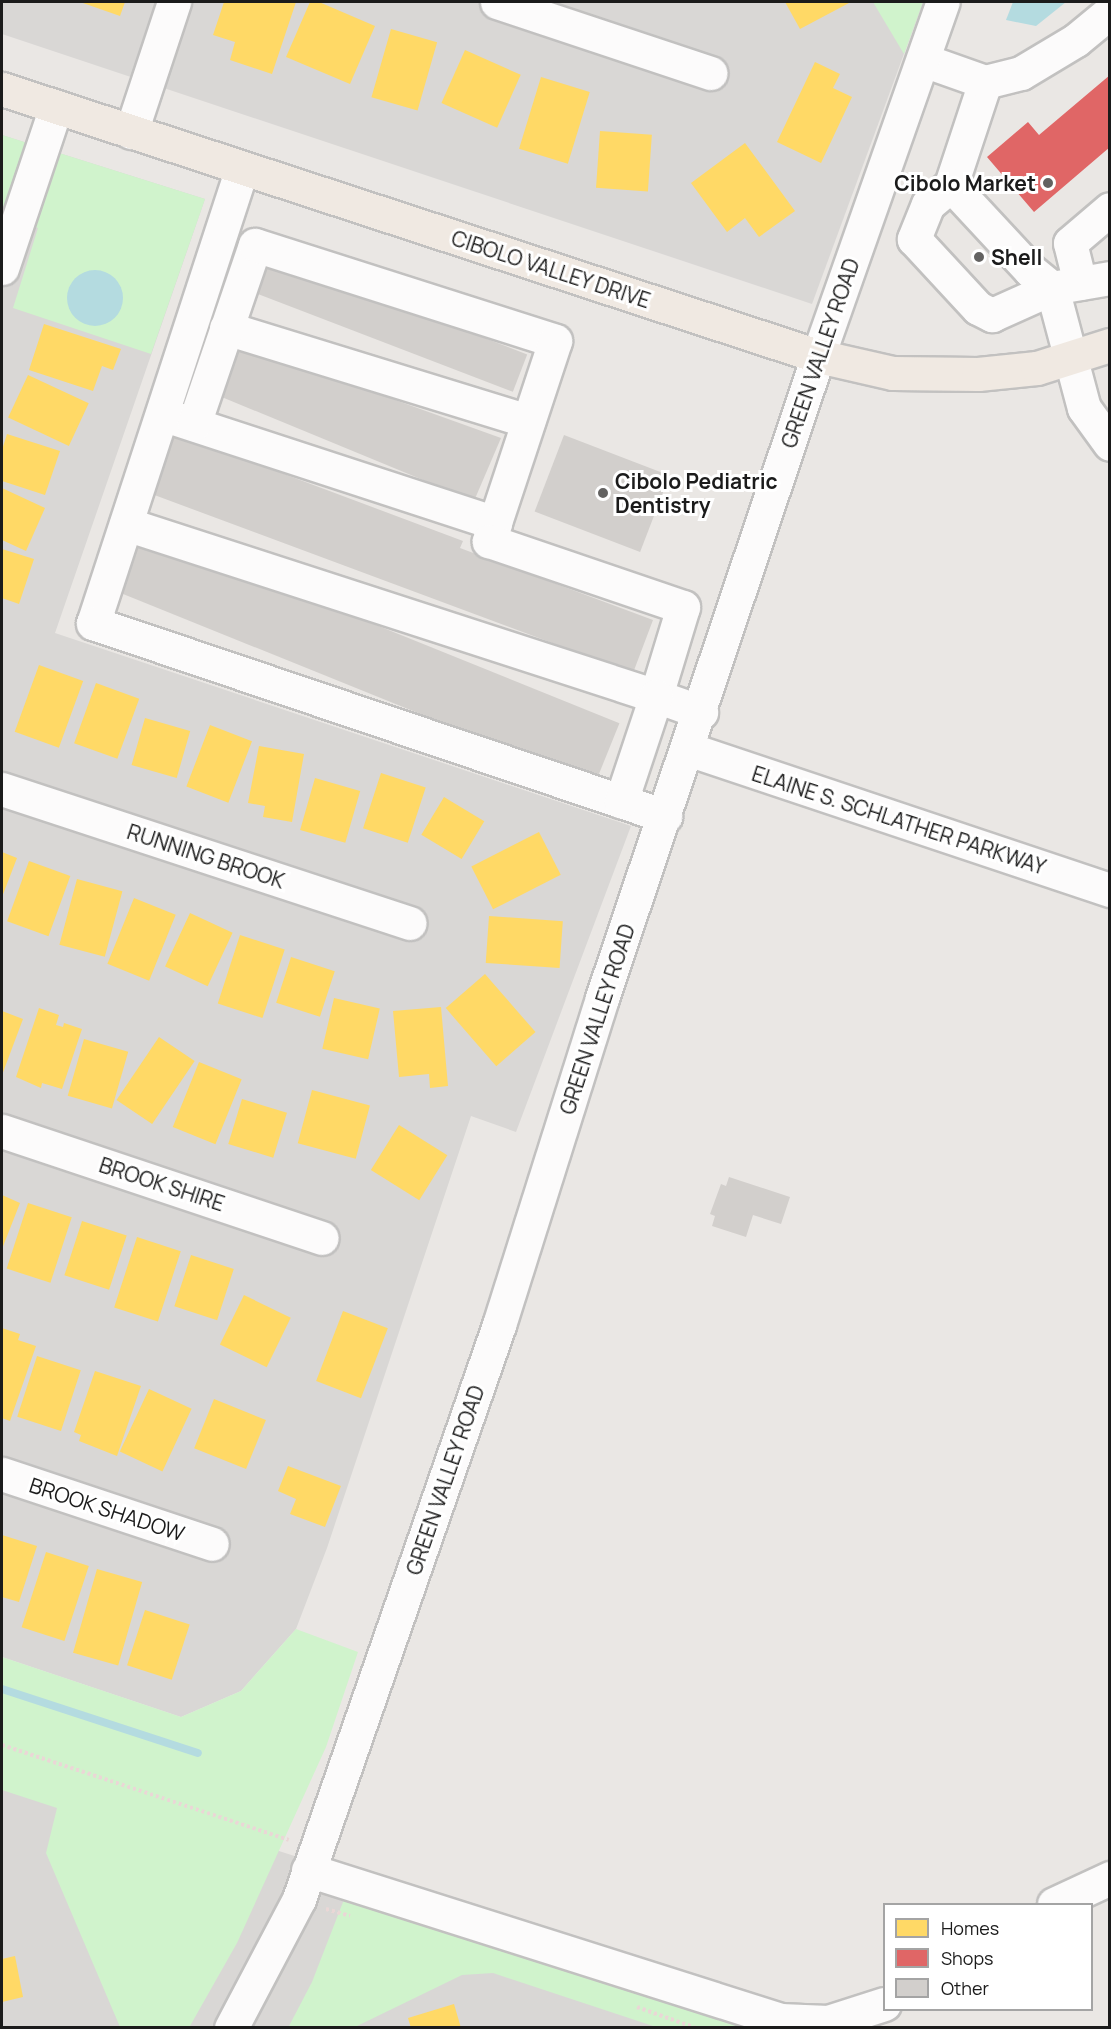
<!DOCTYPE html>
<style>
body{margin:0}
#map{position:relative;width:1111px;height:2029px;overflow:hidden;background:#eae7e4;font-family:Manrope,sans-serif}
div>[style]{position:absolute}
.residential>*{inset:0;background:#d9d7d5}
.park>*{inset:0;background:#d0f3cc}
.water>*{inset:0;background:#b4dbe0}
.round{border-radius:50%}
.homes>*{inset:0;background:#ffd966;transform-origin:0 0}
.shops>*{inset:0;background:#e06666}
.stream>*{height:8px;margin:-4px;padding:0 4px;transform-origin:4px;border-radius:4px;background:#b4dbe0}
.building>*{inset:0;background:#d2cfcc;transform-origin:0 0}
.path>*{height:4px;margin-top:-2px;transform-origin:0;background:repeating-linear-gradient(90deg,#ead7d6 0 3px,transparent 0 6px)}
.roads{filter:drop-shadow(2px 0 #c2c1c0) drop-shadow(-2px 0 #c2c1c0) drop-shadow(0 2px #c2c1c0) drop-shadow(0 -2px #c2c1c0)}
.minor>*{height:33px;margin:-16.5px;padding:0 16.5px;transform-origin:16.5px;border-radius:16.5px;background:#fcfbfb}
.major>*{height:33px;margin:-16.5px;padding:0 16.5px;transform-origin:16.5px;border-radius:16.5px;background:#f0e9e2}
.dots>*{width:16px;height:16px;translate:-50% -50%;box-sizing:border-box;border:3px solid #fff;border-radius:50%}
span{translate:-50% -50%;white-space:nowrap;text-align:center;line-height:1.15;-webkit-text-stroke:6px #fff;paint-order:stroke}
.poi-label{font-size:21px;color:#1b1b1b;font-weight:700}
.right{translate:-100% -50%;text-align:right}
.left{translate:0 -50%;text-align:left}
.street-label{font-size:21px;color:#1b1b1b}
.frame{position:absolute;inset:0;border:3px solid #1b1b1b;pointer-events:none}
.legend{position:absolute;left:883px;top:1903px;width:210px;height:108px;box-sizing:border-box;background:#fff;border:2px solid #a4a4a4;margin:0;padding:8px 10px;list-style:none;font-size:18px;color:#1b1b1b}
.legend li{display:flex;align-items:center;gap:12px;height:30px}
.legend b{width:30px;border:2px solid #a4a4a4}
</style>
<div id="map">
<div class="residential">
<i style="clip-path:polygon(2px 2px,923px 2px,812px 304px,2px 34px)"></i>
<i style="clip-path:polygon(2px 135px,205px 199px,55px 633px,631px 826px,516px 1132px,471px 1116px,327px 1548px,296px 1629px,241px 1691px,181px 1717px,2px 1657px)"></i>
<i style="clip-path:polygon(2px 1762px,826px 2027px,2px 2027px)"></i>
</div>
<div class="park">
<i style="clip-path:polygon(873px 2px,923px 2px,904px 54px)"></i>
<i style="clip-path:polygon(2px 135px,205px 199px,151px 354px,13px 308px,38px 228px,2px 215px)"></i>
<i style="clip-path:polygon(296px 1629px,358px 1652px,326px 1747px,237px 1943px,190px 2026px,120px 2027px,46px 1853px,57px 1808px,2px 1790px,2px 1657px,181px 1717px,241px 1691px)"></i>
<i style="clip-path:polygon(350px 1884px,802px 2027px,656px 2027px,493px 1973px,462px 1975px,355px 2027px,288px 2028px,312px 1982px)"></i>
</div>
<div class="water">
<i style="clip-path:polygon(1013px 2px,1066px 2px,1036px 26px,1006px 20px)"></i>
<i class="round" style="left:67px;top:270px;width:56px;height:56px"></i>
</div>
<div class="homes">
<i style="clip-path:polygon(80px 2px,125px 2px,120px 16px)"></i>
<i style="clip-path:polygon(224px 2px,296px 2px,272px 74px,230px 60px,235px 42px,213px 35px)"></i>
<i style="clip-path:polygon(310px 2px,319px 2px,375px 26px,350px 84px,286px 57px)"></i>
<i style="clip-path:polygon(785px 2px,848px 2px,849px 3px,800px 29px)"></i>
<i style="left:391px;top:29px;width:48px;height:71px;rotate:16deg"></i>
<i style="left:465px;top:50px;width:61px;height:58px;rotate:24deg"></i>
<i style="clip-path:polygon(815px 62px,840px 74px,833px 88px,852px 97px,821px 163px,777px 142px)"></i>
<i style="left:541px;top:77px;width:51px;height:75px;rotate:17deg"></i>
<i style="left:600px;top:131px;width:52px;height:57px;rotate:4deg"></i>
<i style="clip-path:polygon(745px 143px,795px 211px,759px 237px,745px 218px,727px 232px,691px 183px)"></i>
<i style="clip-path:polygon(44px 324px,121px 349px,113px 370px,102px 366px,93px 391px,29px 370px)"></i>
<i style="left:28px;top:375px;width:67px;height:47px;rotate:25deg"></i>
<i style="clip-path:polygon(7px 434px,60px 451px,45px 495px,2px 481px,2px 450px)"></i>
<i style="clip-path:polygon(2px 488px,45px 508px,26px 551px,2px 540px)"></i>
<i style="clip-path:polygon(2px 549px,34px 559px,19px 604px,2px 598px)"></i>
<i style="left:39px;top:665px;width:47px;height:71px;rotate:20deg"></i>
<i style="left:96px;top:683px;width:46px;height:64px;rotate:20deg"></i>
<i style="left:145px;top:718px;width:47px;height:49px;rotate:16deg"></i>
<i style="left:210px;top:725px;width:45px;height:66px;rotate:21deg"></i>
<i style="clip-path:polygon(259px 746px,304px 754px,292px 822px,263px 817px,265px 806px,248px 803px)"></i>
<i style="left:381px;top:773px;width:47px;height:58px;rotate:18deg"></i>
<i style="left:315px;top:778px;width:47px;height:54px;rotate:16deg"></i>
<i style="left:444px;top:797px;width:47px;height:44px;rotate:31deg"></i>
<i style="left:539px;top:832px;width:48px;height:76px;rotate:63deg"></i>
<i style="clip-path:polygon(2px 852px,17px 858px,2px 897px)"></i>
<i style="left:29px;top:861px;width:44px;height:64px;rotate:20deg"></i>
<i style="left:77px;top:879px;width:47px;height:68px;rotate:15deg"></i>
<i style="left:134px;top:898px;width:45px;height:71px;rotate:22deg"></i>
<i style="left:190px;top:913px;width:47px;height:59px;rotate:25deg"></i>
<i style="left:489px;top:916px;width:74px;height:47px;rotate:4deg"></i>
<i style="left:240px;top:935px;width:47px;height:72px;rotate:18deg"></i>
<i style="left:291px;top:957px;width:46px;height:48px;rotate:18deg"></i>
<i style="left:485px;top:974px;width:77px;height:52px;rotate:49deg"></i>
<i style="left:334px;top:998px;width:47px;height:52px;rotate:13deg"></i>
<i style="clip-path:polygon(441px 1007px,448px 1086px,430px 1088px,429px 1074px,399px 1077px,393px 1011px)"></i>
<i style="clip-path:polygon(39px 1008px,59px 1015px,56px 1025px,63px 1027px,64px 1023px,82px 1029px,62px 1089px,42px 1083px,41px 1088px,16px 1077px)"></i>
<i style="clip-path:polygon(2px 1011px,23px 1019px,2px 1075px)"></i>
<i style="left:159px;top:1037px;width:43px;height:76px;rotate:34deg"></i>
<i style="left:84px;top:1039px;width:46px;height:59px;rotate:16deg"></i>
<i style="left:199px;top:1062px;width:46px;height:70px;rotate:22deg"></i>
<i style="left:312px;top:1090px;width:60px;height:55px;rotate:15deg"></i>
<i style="left:242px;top:1099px;width:47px;height:47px;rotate:17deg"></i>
<i style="left:399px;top:1125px;width:57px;height:53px;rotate:32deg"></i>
<i style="clip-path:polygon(2px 1195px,20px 1203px,2px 1249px)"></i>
<i style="left:28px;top:1203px;width:46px;height:69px;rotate:18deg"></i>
<i style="left:82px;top:1221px;width:47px;height:57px;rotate:18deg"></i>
<i style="left:137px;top:1237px;width:46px;height:74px;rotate:18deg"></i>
<i style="left:191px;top:1255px;width:45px;height:54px;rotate:18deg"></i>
<i style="left:244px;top:1295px;width:52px;height:55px;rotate:26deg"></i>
<i style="left:343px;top:1311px;width:48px;height:75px;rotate:21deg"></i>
<i style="clip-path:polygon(2px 1328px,20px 1334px,18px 1340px,36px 1346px,10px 1421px,2px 1418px)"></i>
<i style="left:37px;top:1356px;width:46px;height:64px;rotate:18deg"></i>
<i style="clip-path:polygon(95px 1371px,141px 1386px,117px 1456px,79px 1441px,81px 1435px,74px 1432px)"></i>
<i style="left:149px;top:1389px;width:47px;height:69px;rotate:25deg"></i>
<i style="left:214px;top:1399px;width:56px;height:53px;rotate:22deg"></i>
<i style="clip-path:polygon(288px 1466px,341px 1486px,325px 1527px,290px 1514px,296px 1499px,278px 1491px)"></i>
<i style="clip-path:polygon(2px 1535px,37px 1546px,19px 1602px,2px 1597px)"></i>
<i style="left:46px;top:1552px;width:45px;height:79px;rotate:18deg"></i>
<i style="left:97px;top:1569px;width:47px;height:87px;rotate:16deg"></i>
<i style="left:145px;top:1610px;width:47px;height:58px;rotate:18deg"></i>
<i style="clip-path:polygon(15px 1956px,23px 1997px,2px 2002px,2px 1959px)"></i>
<i style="clip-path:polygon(454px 2004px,461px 2028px,411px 2028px,408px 2018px)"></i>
</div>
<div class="shops">
<i style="clip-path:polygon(1110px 75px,1110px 147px,1034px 212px,987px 157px,1028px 122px,1039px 135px)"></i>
</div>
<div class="stream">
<i style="left:2px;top:1689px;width:206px;rotate:18.1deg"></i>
</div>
<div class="building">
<i style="left:263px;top:253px;width:283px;height:40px;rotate:21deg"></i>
<i style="clip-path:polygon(231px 341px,501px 438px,474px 501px,212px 393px)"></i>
<i style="clip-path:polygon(172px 432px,463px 541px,460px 548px,653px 620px,633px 673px,149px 493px)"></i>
<i style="left:564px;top:435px;width:113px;height:82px;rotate:21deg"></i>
<i style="left:141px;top:530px;width:516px;height:66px;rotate:22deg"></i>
<i style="clip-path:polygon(729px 1177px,790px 1197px,781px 1224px,753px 1215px,746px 1237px,712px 1226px,715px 1216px,710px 1214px,721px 1184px,726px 1186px)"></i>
</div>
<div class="path">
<i style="left:2px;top:1745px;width:302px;rotate:18.3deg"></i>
<i style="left:326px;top:1909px;width:25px;rotate:16deg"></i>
<i style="left:637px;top:2007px;width:63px;rotate:19.6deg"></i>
</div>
<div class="roads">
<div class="minor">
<i style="left:497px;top:2px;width:225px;rotate:18.4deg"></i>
<i style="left:923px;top:60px;width:66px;rotate:19.5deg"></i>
<i style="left:985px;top:82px;width:108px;rotate:108.3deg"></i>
<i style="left:951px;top:185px;width:30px;rotate:140deg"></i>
<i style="left:928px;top:204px;width:38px;rotate:112deg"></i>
<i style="left:914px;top:239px;width:94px;rotate:47.2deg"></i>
<i style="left:978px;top:308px;width:16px;rotate:27deg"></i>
<i style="left:992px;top:315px;width:66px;rotate:-24.2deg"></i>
<i style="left:1052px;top:288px;width:28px;rotate:-141deg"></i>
<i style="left:1030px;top:270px;width:116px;rotate:-132.9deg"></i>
<i style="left:985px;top:82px;width:37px;rotate:-14deg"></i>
<i style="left:1021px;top:73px;width:64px;rotate:-31deg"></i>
<i style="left:1076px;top:40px;width:44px;rotate:-39.5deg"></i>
<i style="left:131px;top:132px;width:137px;rotate:-71.7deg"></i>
<i style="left:242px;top:168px;width:479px;rotate:108.1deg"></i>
<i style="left:93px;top:623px;width:604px;rotate:18.65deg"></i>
<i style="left:2px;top:268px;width:170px;rotate:-71.5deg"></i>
<i style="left:1110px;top:278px;width:59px;rotate:170.2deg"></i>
<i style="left:1052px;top:288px;width:124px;rotate:75.1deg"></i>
<i style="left:1084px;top:408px;width:44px;rotate:54.2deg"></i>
<i style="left:1080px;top:283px;width:41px;rotate:-104deg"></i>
<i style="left:1070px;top:243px;width:52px;rotate:-40.4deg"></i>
<i style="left:226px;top:328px;width:316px;rotate:17.1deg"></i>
<i style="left:174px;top:418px;width:338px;rotate:18.1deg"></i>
<i style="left:194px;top:424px;width:189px;rotate:-71.2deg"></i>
<i style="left:255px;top:245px;width:315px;rotate:17.7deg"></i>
<i style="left:555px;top:341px;width:211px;rotate:108.3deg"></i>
<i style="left:489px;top:541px;width:205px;rotate:18.8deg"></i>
<i style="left:683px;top:607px;width:93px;rotate:106.9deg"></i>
<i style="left:656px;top:696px;width:48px;rotate:19.6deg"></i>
<i style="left:126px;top:524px;width:557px;rotate:17.98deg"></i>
<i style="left:656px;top:696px;width:111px;rotate:108.4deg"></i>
<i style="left:688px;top:749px;width:445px;rotate:18.5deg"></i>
<i style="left:2px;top:789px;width:429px;rotate:18.2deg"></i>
<i style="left:2px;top:1131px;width:337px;rotate:18.5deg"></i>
<i style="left:2px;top:1474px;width:221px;rotate:18.4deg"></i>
<i style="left:308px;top:1870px;width:495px;rotate:17.6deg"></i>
<i style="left:780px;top:2020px;width:48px;rotate:2.4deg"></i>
<i style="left:828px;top:2022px;width:59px;rotate:-17.8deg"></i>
<i style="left:1054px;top:1904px;width:62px;rotate:-24.9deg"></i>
<i style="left:231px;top:2028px;width:146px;rotate:-62.2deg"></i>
<i style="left:299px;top:1899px;width:608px;rotate:-70.79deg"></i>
<i style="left:499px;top:1325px;width:343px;rotate:-72.5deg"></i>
<i style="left:602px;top:998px;width:677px;rotate:-71.4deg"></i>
<i style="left:818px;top:356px;width:375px;rotate:-70.6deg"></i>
</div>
<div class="major">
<i style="left:2px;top:89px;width:859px;rotate:18.12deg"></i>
<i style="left:818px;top:356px;width:77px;rotate:12.8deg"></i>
<i style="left:893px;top:373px;width:85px;rotate:0.7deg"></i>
<i style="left:978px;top:374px;width:59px;rotate:-5.8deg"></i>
<i style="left:1037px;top:368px;width:77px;rotate:-17.5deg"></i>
</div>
</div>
<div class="dots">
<i style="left:1048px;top:183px;background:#636261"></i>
<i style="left:979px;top:257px;background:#636261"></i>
<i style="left:603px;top:493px;background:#636261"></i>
</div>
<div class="poi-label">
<span class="right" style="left:1036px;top:183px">Cibolo Market</span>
<span class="left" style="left:991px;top:257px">Shell</span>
<span class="left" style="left:615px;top:493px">Cibolo Pediatric<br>Dentistry</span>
</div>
<div class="street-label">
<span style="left:551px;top:269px;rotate:18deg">CIBOLO VALLEY DRIVE</span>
<span style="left:820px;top:353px;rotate:-71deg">GREEN VALLEY ROAD</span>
<span style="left:899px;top:820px;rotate:18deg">ELAINE S. SCHLATHER PARKWAY</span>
<span style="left:206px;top:856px;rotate:18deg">RUNNING BROOK</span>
<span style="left:597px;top:1019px;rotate:-72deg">GREEN VALLEY ROAD</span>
<span style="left:162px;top:1184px;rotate:18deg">BROOK SHIRE</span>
<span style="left:445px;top:1480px;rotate:-71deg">GREEN VALLEY ROAD</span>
<span style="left:107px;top:1509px;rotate:18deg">BROOK SHADOW</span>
</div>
<div class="frame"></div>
<ul class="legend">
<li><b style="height:16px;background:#ffd966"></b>Homes</li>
<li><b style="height:16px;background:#e06666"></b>Shops</li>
<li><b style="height:16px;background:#d2cfcc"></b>Other</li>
</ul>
</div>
